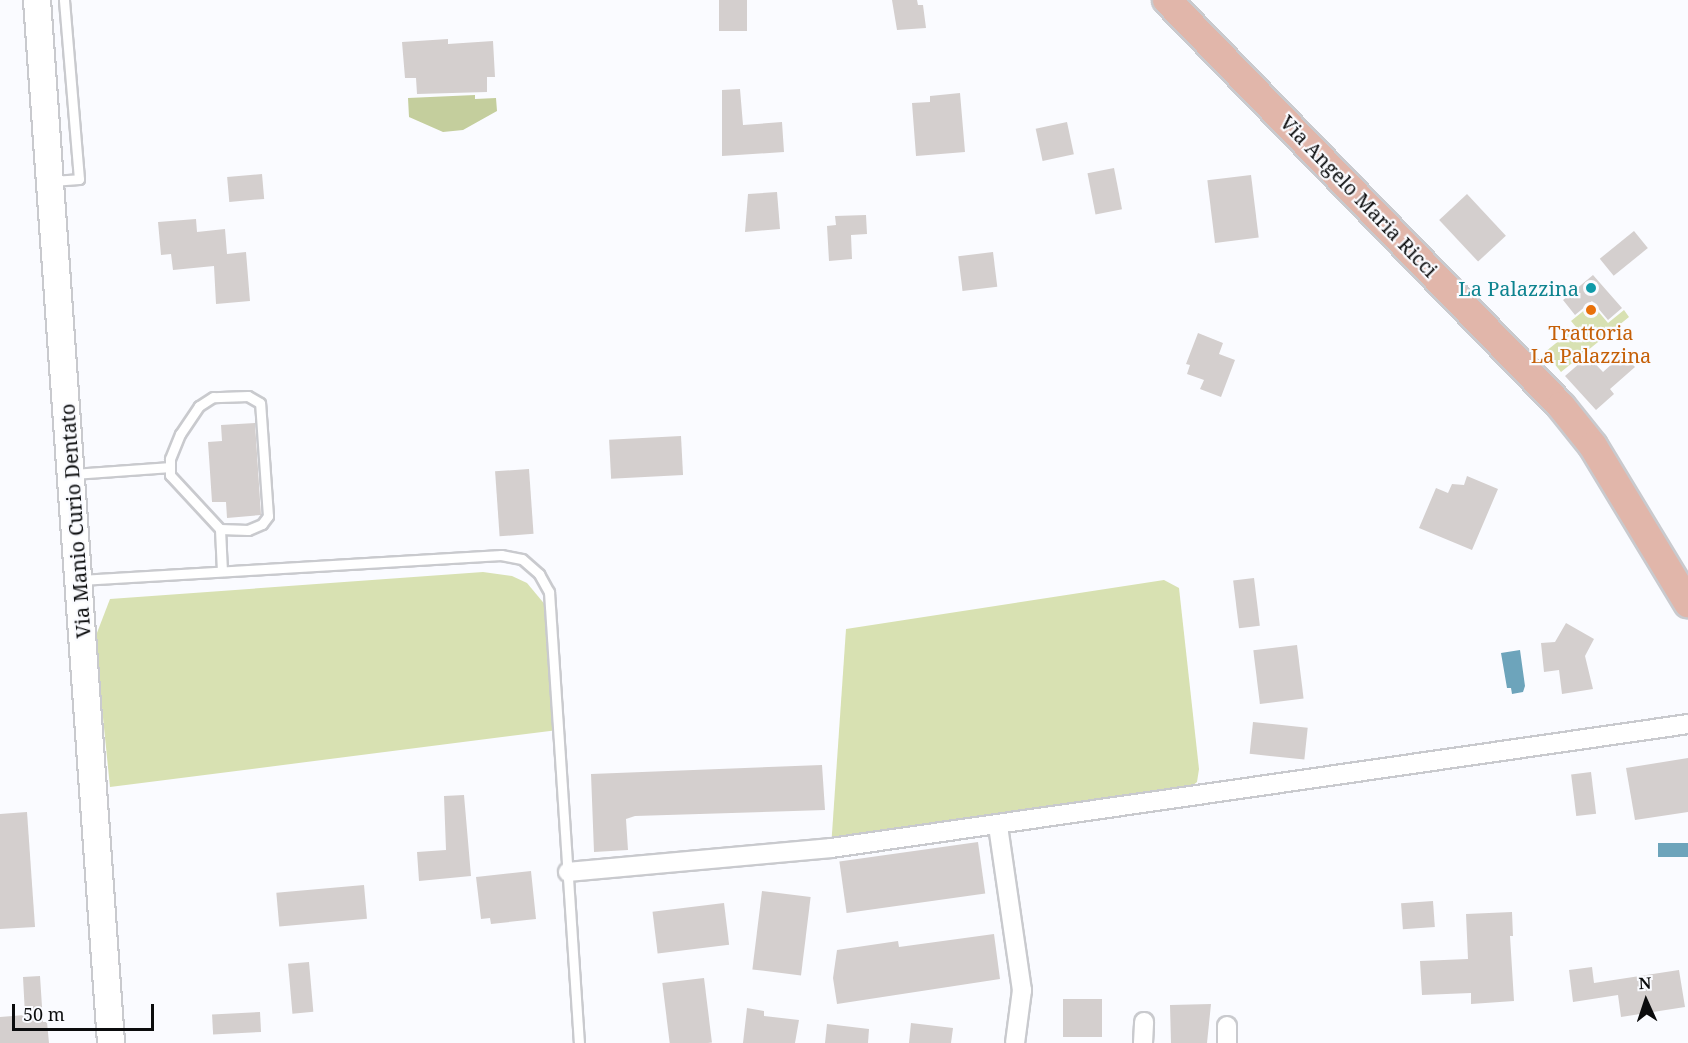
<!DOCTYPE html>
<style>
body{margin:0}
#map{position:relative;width:1688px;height:1043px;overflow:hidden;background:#fafbff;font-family:"Noto Serif",serif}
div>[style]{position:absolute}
.green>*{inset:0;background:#d8e1b2}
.forest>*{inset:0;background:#c4ce9d}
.water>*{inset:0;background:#6da4bb;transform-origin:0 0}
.building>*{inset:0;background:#d4cfce;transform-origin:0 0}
.roads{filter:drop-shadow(2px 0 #c9cace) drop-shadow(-2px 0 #c9cace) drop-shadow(0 2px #c9cace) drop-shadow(0 -2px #c9cace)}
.service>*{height:9px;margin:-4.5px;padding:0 4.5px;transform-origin:4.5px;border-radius:4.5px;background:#fff}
.minor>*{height:18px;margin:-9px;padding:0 9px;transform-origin:9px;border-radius:9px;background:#fff}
.secondary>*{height:26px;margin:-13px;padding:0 13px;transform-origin:13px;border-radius:13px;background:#fff}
.primary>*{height:28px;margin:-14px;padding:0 14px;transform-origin:14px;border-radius:14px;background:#e1b6aa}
.dots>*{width:16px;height:16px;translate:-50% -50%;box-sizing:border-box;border:3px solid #fafbff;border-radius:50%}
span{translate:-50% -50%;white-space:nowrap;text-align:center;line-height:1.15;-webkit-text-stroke:4.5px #fafbff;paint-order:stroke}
.street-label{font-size:20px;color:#0b0c0d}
.culture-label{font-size:20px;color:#0d838f}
.right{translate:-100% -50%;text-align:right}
.food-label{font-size:20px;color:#c56008}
.north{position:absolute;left:1616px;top:971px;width:60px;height:60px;-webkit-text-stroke:4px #fafbff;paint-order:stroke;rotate:357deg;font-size:16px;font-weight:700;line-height:24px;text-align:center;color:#0b0c0d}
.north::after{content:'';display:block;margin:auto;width:21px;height:27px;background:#0b0c0d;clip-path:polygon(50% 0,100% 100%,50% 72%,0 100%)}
.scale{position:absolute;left:12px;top:1004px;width:142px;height:27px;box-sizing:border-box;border:3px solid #0b0c0d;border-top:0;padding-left:8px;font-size:18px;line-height:21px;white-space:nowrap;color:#0b0c0d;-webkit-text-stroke:4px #fafbff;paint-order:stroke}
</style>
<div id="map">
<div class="green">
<i style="clip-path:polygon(1592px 304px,1608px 323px,1624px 310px,1629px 317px,1561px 372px,1545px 352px,1576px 327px,1571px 321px)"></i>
<i style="clip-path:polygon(483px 572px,512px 576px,527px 583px,547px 607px,558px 730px,110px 787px,95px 638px,110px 599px)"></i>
<i style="clip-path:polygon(1164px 580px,1179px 588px,1199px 769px,1197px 782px,1188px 789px,831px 848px,846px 629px)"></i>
</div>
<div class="forest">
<i style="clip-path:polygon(475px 95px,475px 99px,496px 98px,497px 111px,463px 130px,443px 132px,409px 117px,408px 98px)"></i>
</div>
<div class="water">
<i style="clip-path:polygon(1520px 650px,1525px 686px,1523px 692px,1512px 694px,1511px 688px,1507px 688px,1501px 653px)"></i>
<i style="left:1688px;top:843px;width:14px;height:30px;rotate:90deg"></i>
</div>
<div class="building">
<i style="left:719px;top:0;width:28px;height:31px"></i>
<i style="clip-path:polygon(892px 0,917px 0,918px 5px,923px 5px,926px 28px,897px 30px)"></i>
<i style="clip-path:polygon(448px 39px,448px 44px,493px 41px,495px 77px,487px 77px,487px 92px,417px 94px,416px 78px,405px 78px,402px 42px)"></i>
<i style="clip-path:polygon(740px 89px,743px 125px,782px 122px,784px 152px,722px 156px,722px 90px)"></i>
<i style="clip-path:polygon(960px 93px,965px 152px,916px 156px,912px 103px,930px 102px,930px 96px)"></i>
<i style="left:1067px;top:122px;width:33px;height:32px;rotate:78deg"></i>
<i style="left:1114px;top:168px;width:42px;height:27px;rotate:79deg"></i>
<i style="left:262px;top:174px;width:25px;height:35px;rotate:85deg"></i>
<i style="left:1251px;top:175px;width:63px;height:44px;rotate:83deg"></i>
<i style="clip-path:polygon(777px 192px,780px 229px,745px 232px,748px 194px)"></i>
<i style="left:1467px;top:194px;width:57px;height:38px;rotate:47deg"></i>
<i style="clip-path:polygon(866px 215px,867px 234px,851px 235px,852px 259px,829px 261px,827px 226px,836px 225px,835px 216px)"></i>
<i style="clip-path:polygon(196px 219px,197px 232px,225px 229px,227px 254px,246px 252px,250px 301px,216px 304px,214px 266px,173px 270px,171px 254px,161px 255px,158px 222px)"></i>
<i style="left:1634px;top:231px;width:22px;height:44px;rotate:51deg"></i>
<i style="left:993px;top:252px;width:35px;height:35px;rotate:83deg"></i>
<i style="clip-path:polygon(1593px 275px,1622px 308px,1608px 320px,1592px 301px,1575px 315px,1563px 300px)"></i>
<i style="clip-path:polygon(1198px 333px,1223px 343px,1219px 354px,1235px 360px,1221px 397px,1200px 389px,1204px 380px,1187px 374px,1190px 365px,1186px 364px)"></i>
<i style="clip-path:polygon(1623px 354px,1635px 367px,1610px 389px,1614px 394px,1596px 410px,1565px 376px,1588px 356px,1603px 372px)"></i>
<i style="clip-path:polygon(255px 423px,261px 515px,227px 518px,226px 502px,212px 502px,208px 442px,222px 441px,221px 425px)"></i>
<i style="left:681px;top:436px;width:39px;height:72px;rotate:87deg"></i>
<i style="left:529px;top:469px;width:65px;height:34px;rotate:86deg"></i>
<i style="clip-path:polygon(1467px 476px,1498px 489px,1472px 550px,1419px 528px,1436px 488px,1448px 493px,1452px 484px,1464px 485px)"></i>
<i style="left:1254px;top:578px;width:48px;height:21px;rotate:83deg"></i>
<i style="clip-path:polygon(1566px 623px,1594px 639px,1585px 656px,1593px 689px,1562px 694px,1559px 670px,1544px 672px,1541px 643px,1555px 642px)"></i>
<i style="left:1297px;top:645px;width:54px;height:44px;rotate:83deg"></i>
<i style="left:1253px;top:722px;width:55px;height:32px;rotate:6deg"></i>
<i style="clip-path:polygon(1688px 758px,1688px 812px,1635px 820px,1626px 768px)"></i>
<i style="clip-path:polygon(822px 765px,825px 810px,635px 816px,626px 819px,628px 850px,594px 852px,591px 774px)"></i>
<i style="left:1591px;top:772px;width:42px;height:20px;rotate:83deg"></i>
<i style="clip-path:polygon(464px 795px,471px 876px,419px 881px,417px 852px,446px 850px,444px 796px)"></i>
<i style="clip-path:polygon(27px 812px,35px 927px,0 929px,0 814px)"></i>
<i style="left:978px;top:842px;width:52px;height:140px;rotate:82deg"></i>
<i style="clip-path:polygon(531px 871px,536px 919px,491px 924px,490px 918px,481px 919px,476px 877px)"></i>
<i style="left:364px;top:885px;width:34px;height:88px;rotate:85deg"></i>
<i style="left:762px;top:891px;width:49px;height:79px;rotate:7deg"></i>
<i style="left:1433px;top:901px;width:26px;height:32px;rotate:86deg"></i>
<i style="left:724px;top:903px;width:42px;height:72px;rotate:83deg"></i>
<i style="clip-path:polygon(1512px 912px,1513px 936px,1510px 936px,1514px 1001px,1471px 1004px,1471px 993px,1422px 995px,1420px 961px,1468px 959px,1466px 914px)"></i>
<i style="clip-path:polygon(994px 934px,1000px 979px,837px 1004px,833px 978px,837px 950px,898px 941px,899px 947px)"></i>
<i style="left:309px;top:962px;width:50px;height:21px;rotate:85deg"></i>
<i style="clip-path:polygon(1592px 967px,1594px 983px,1679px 970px,1685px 1007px,1621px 1017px,1618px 995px,1573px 1002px,1569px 970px)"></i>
<i style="clip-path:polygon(40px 976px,43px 1022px,47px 1022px,49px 1043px,0 1043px,0 1017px,25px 1015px,23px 977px)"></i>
<i style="left:704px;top:978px;width:65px;height:42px;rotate:83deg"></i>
<i style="left:1063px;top:999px;width:39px;height:38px"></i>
<i style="clip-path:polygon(1211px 1004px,1207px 1043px,1171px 1043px,1170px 1005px)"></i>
<i style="clip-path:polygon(747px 1008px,764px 1011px,764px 1016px,799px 1020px,795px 1043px,743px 1043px)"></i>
<i style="left:260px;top:1012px;width:20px;height:48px;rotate:87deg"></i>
<i style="clip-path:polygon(911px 1023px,953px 1028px,951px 1043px,909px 1043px)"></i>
<i style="clip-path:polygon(827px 1024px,869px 1029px,868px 1043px,825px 1043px)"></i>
</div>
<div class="roads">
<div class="service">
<i style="left:52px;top:181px;width:27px;rotate:-4deg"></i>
<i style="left:79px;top:179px;width:180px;rotate:-94.8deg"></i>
<i style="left:74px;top:474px;width:96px;rotate:-4.2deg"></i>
<i style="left:220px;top:529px;width:28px;rotate:2deg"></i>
<i style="left:248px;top:530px;width:15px;rotate:-23deg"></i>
<i style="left:262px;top:524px;width:10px;rotate:-53deg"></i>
<i style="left:268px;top:516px;width:113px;rotate:-94deg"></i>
<i style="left:260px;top:403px;width:14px;rotate:-150deg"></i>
<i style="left:248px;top:396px;width:35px;rotate:178deg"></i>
<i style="left:213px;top:397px;width:17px;rotate:147deg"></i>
<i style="left:199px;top:406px;width:34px;rotate:124deg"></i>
<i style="left:180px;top:434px;width:27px;rotate:112deg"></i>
<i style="left:170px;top:459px;width:16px;rotate:90deg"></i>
<i style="left:170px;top:475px;width:74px;rotate:47.2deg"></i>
<i style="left:220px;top:529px;width:42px;rotate:87.3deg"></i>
<i style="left:80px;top:580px;width:422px;rotate:-3.4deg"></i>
<i style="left:501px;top:555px;width:21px;rotate:11deg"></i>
<i style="left:522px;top:559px;width:23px;rotate:41deg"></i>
<i style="left:539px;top:574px;width:21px;rotate:61deg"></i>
<i style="left:549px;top:592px;width:452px;rotate:86.2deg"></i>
</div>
<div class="minor">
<i style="left:998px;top:826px;width:166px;rotate:81.7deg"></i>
<i style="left:1022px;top:990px;width:53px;rotate:97.5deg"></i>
<i style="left:568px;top:872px;width:264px;rotate:-5.2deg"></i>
<i style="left:831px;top:848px;width:866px;rotate:-8.23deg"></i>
<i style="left:1143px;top:1043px;width:21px;rotate:-87deg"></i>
<i style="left:1227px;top:1043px;width:17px;rotate:-90deg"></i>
</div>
<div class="secondary">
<i style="left:37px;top:0;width:1046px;rotate:85.94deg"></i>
</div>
<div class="primary">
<i style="left:1167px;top:0;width:566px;rotate:45.86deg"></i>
<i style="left:1561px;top:406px;width:51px;rotate:51.3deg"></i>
<i style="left:1593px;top:446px;width:184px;rotate:58.8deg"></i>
</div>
</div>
<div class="dots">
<i style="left:1591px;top:288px;background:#0f9aa8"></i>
<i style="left:1591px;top:310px;background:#e8710a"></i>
</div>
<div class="street-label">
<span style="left:1359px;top:196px;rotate:46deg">Via Angelo Maria Ricci</span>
<span style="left:75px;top:521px;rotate:-94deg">Via Manio Curio Dentato</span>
</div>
<div class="culture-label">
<span class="right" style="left:1579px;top:288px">La Palazzina</span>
</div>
<div class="food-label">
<span style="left:1591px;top:344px">Trattoria<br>La Palazzina</span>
</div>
<div class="north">N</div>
<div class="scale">50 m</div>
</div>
